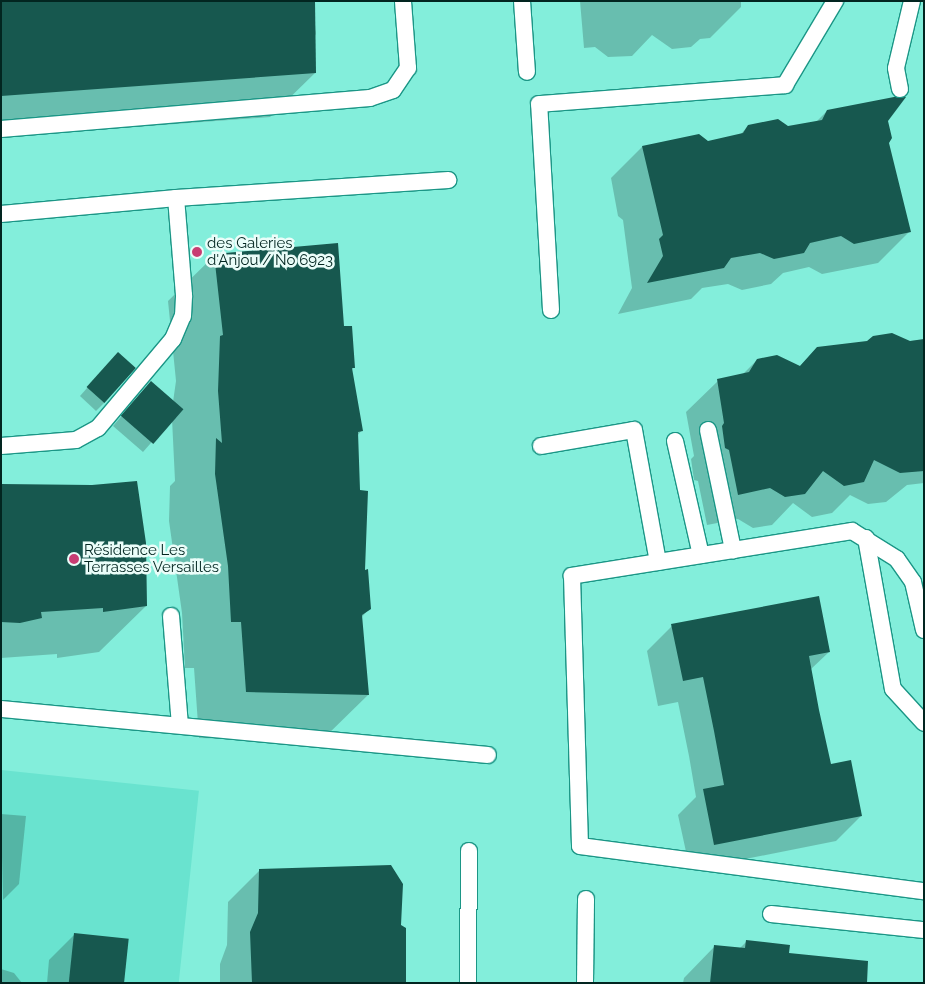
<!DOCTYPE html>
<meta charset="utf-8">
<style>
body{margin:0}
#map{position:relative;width:925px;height:984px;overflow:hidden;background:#83eedb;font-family:Raleway,sans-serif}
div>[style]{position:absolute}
.built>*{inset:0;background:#69e3cf;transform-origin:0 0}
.shadow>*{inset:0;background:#0003}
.building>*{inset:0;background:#17584f;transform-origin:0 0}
.roads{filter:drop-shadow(1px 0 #1b9686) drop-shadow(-1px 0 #1b9686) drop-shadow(0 1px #1b9686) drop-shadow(0 -1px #1b9686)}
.service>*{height:16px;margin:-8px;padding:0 8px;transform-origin:8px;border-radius:8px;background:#fff}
.dots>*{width:14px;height:14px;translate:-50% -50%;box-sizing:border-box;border:2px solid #eafdf9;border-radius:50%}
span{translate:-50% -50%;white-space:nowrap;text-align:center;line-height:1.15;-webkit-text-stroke:5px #eafdf9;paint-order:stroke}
.poi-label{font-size:15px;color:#022520}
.left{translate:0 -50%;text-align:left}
.frame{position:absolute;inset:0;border:2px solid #022520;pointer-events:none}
</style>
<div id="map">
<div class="built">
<i style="left:1px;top:770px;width:199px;height:213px;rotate:6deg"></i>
</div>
<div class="shadow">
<i style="clip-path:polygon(1px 1px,312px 1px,316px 34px,312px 39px,315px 73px,270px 117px,1px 137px)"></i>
<i style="clip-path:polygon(580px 1px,741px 1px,741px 7px,710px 38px,700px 39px,691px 47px,672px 49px,652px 35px,632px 56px,608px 57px,595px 47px,584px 48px)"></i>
<i style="clip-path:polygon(827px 111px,887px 120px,887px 142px,910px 231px,878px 263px,822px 274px,809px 267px,783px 273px,771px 284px,742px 290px,728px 284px,702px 288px,691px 299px,618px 314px,632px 288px,623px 220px,618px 216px,611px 178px,642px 147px,708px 143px,740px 135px,748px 126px,788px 127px,816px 122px)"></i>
<i style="clip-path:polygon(215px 255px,343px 327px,354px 367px,351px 371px,362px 430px,357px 436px,363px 571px,369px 609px,361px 618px,368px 695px,321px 741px,199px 738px,194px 668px,185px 668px,182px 613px,169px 521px,170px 486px,175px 481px,172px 419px,143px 452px,113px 426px,151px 382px,173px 402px,176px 381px,168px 301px)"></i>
<i style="clip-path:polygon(924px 340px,924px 483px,907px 485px,886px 502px,868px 504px,850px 495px,832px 513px,812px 517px,793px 503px,772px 525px,753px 528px,738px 519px,707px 525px,698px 481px,694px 480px,691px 459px,694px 456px,686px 412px,718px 381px,742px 375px,757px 360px,799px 367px,817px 348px)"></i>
<i style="clip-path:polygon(118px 353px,105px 402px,96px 411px,80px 396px)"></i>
<i style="clip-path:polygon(1px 487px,146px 606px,99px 652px,57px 658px,57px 654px,1px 658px)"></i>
<i style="clip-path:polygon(672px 626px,829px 652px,810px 670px,830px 766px,861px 816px,836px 841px,690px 870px,678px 815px,696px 797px,689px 756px,678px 702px,658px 706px,647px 651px)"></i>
<i style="clip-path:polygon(1px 814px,26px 816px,19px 884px,3px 900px)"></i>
<i style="clip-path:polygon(260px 870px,400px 925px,404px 983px,220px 983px,220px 964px,227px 945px,228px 902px)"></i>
<i style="clip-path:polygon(74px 935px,124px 983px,47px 983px,49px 960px)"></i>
<i style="clip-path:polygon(746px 942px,788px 954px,816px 983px,683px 983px,684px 978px,715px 946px,740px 948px)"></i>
<i style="clip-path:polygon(1px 969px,14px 973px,22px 983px,1px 983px)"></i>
</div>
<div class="building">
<i style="clip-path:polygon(1px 1px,315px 1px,316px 73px,1px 96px)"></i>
<i style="clip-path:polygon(894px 97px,906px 97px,888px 121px,892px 138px,889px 143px,911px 232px,854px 244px,841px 236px,810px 243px,804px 253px,774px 259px,760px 253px,731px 258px,724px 268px,647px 283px,663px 256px,659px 239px,663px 235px,642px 146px,699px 134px,708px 141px,743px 133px,748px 125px,778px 119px,788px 126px,822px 120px,827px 110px)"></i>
<i style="clip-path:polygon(338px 243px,344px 326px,352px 326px,355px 368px,352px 368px,363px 431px,358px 432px,360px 490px,368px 491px,365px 570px,368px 569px,371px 609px,362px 615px,369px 695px,246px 692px,241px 622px,231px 622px,228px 566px,215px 474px,216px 438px,222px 443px,218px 391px,220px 336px,223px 335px,214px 254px)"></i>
<i style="clip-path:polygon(892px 333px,910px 341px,924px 339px,924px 471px,900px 473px,874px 460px,864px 482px,844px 486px,823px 471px,805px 494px,785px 497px,770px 488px,738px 495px,729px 450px,725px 448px,722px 426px,724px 423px,717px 379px,749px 372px,757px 359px,777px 355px,800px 366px,817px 347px,867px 341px,873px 336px)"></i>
<i style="left:118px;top:352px;width:24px;height:47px;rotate:42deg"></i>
<i style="left:151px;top:381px;width:43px;height:46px;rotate:41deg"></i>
<i style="clip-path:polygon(137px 481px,146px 543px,147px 606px,103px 612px,103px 608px,41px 612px,42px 618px,20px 623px,1px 622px,1px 484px,92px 485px)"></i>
<i style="clip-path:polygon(819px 596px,830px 652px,809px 656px,819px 710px,831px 764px,851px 760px,862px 816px,714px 845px,703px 789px,724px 785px,714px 731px,703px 677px,683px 681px,671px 624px)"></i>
<i style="clip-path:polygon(391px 865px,403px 884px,401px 925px,406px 928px,406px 983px,252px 983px,250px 932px,258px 913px,259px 869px)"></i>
<i style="left:74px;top:933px;width:55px;height:50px;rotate:6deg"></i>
<i style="clip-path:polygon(746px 940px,790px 945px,789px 953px,868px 961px,867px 983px,710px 983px,714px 945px,745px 948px)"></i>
</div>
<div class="roads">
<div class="service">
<i style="left:522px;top:1px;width:71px;rotate:86deg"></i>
<i style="left:900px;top:89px;width:21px;rotate:-101deg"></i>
<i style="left:896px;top:68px;width:69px;rotate:-76.6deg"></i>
<i style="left:1px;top:129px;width:370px;rotate:-4.8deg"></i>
<i style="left:370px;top:98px;width:24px;rotate:-19deg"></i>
<i style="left:393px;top:90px;width:27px;rotate:-56deg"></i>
<i style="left:408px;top:68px;width:67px;rotate:-94.3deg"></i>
<i style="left:1px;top:214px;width:176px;rotate:-5.2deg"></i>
<i style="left:176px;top:198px;width:273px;rotate:-3.8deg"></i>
<i style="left:551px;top:310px;width:206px;rotate:-93.3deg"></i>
<i style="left:539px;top:104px;width:247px;rotate:-4.4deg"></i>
<i style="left:785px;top:85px;width:98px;rotate:-59.2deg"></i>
<i style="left:708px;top:430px;width:123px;rotate:78.2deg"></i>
<i style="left:675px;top:441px;width:117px;rotate:77.2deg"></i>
<i style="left:1px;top:446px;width:75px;rotate:-4.6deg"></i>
<i style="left:76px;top:440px;width:25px;rotate:-29deg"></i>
<i style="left:98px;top:428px;width:116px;rotate:-49.9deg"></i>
<i style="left:173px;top:339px;width:25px;rotate:-67deg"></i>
<i style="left:183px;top:316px;width:21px;rotate:-87deg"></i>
<i style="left:184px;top:295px;width:97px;rotate:-94.7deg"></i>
<i style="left:541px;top:446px;width:94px;rotate:-9.8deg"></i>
<i style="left:634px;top:430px;width:134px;rotate:79.7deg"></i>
<i style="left:866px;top:538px;width:153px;rotate:79.9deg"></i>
<i style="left:893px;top:689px;width:46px;rotate:47.6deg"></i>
<i style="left:171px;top:616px;width:109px;rotate:85.3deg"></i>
<i style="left:924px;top:630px;width:49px;rotate:-102.9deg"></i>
<i style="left:913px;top:582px;width:28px;rotate:-125deg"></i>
<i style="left:897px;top:559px;width:53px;rotate:-148.1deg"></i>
<i style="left:852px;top:531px;width:284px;rotate:170.9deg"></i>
<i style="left:572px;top:576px;width:270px;rotate:88.3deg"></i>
<i style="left:580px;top:846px;width:347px;rotate:7.5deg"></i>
<i style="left:1px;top:709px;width:489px;rotate:5.4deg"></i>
<i style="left:771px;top:914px;width:154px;rotate:6deg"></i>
<i style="left:468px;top:983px;width:132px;rotate:-89.6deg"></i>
<i style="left:585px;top:983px;width:84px;rotate:-89.3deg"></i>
</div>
</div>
<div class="dots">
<i style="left:197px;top:252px;background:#c83d73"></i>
<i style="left:74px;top:559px;background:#c83d73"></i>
</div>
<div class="poi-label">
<span class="left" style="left:207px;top:252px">des Galeries<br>d'Anjou / No 6923</span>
<span class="left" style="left:84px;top:559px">Résidence Les<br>Terrasses Versailles</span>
</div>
<div class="frame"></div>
</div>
